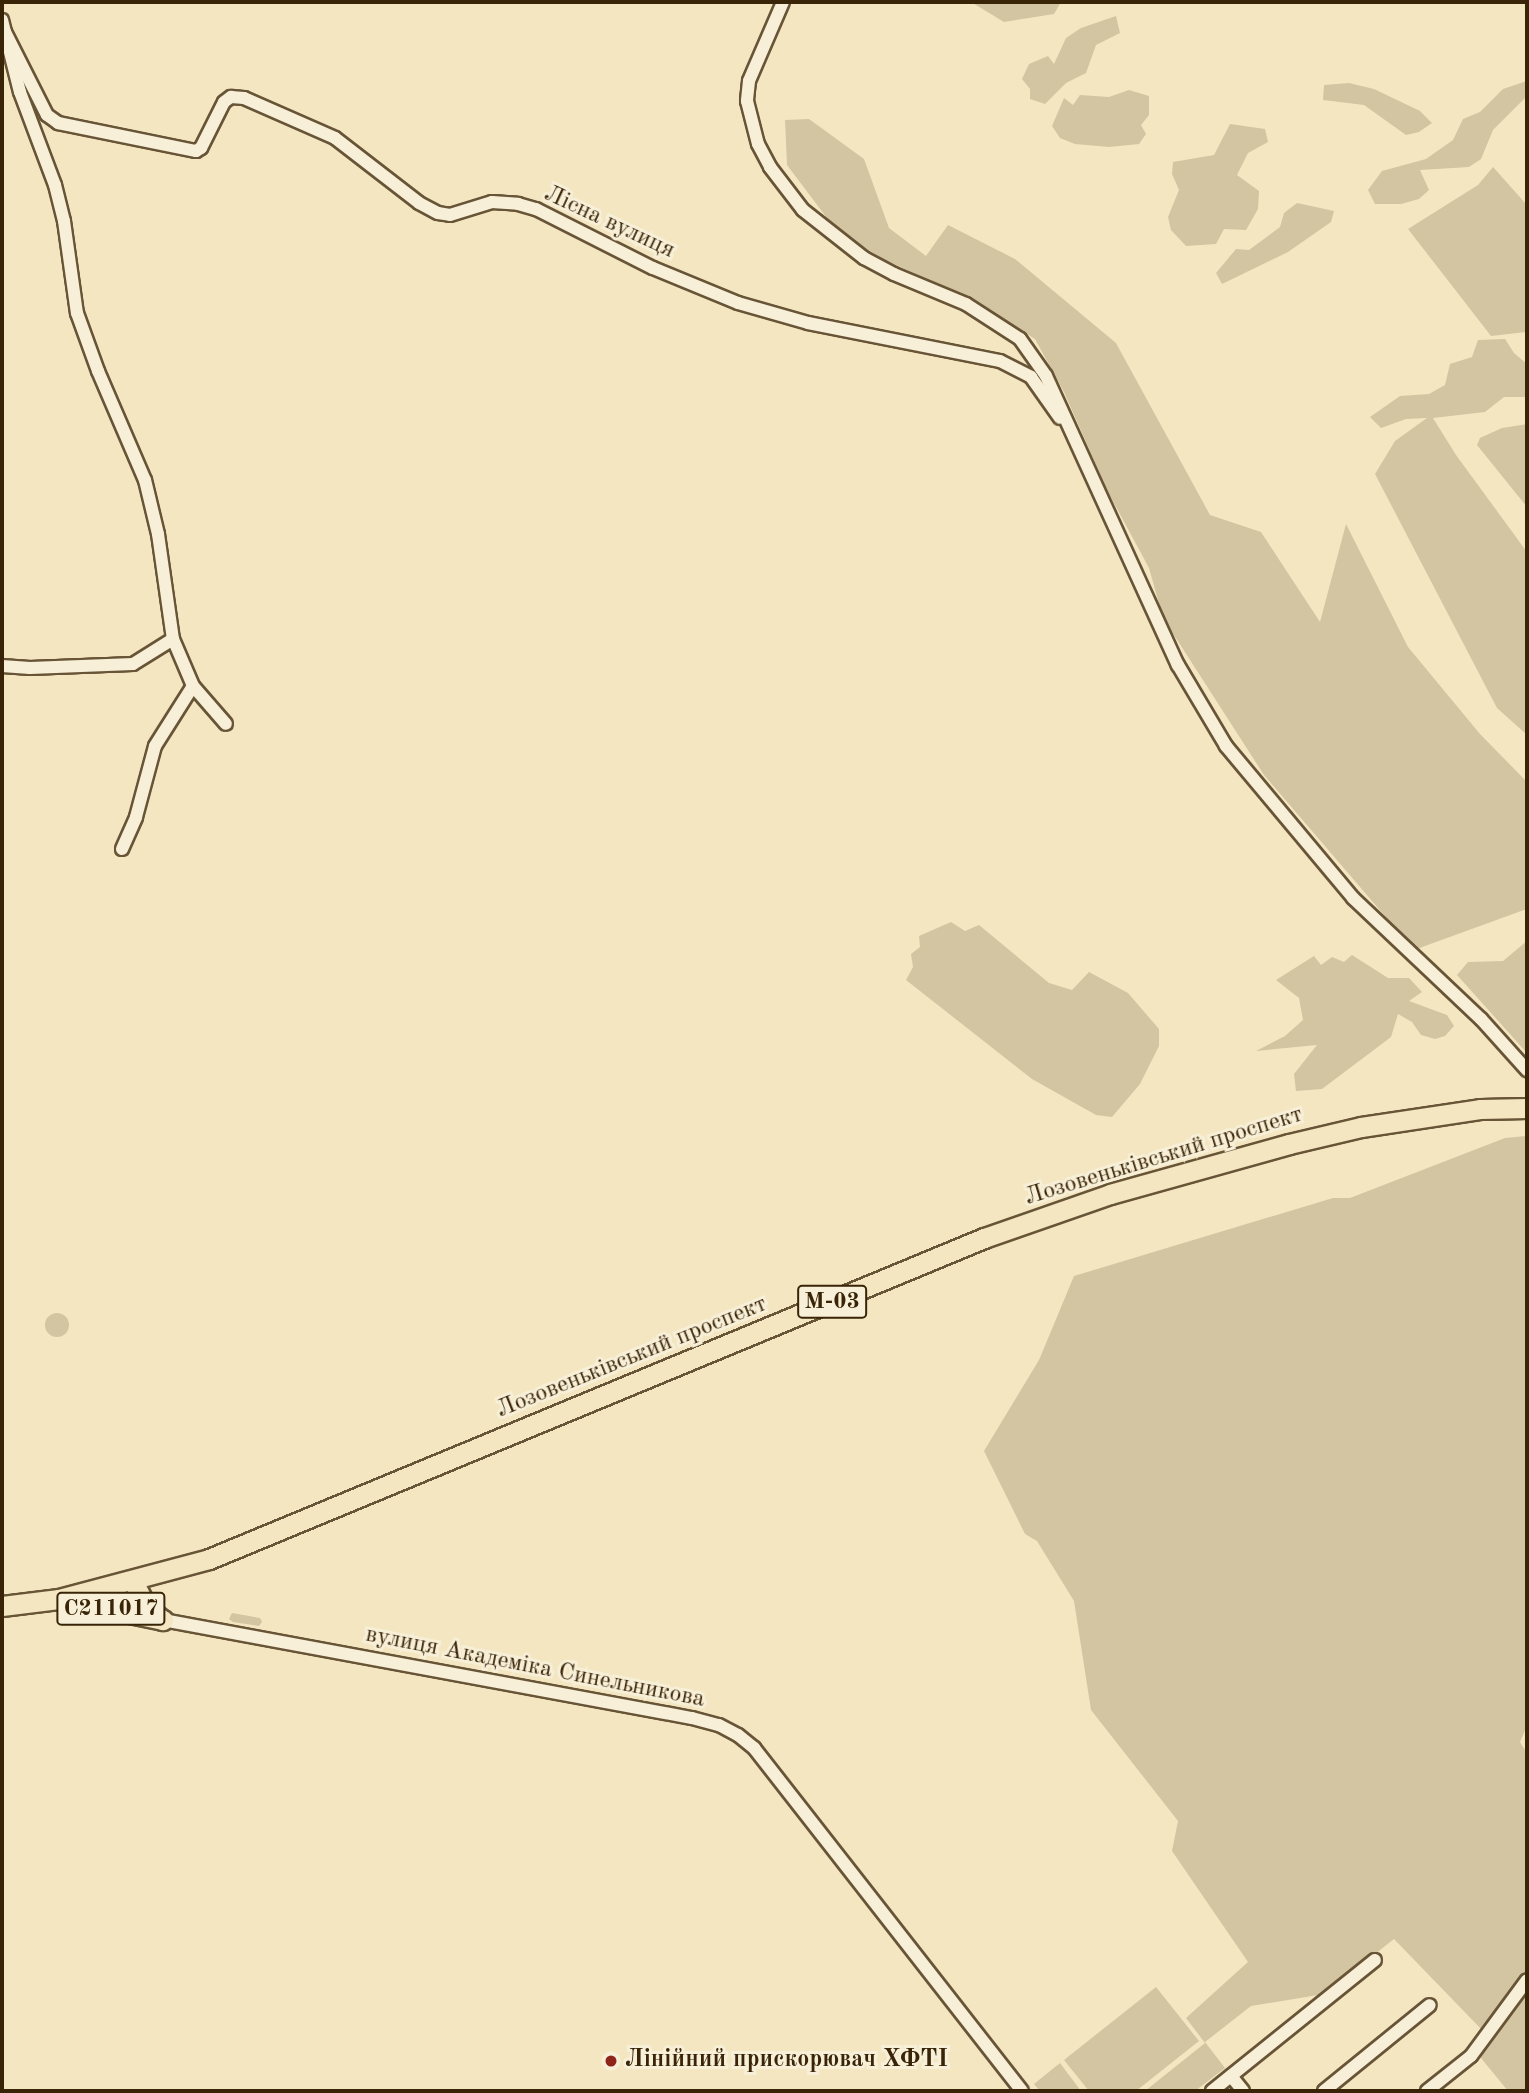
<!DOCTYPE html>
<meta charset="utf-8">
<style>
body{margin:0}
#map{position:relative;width:1529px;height:2093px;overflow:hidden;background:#f3e6c1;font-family:"Old Standard TT",serif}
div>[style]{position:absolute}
.green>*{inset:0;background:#d3c5a1}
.round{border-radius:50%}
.roads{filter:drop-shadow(2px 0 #685436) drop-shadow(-2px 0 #685436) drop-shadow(0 2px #685436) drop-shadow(0 -2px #685436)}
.minor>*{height:12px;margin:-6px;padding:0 6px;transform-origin:6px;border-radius:6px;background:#f7efd7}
.highway>*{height:19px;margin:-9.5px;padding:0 9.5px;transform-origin:9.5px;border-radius:9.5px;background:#f3e6c1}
.dots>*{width:19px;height:19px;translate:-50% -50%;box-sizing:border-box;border:4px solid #f7efd7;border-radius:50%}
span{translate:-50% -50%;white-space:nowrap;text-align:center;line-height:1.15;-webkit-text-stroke:6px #f7efd7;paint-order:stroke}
.shield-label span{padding:2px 5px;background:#f7efd7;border:2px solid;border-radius:5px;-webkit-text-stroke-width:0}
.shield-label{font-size:23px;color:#392407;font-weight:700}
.street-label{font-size:24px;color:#392407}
.poi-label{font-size:24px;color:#392407;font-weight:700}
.left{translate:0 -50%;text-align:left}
.frame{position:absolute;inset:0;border:4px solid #392407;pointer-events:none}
</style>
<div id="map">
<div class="green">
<i style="clip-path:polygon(971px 2px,1061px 2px,1054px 14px,1004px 22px)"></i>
<i style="clip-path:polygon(1116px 16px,1120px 33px,1096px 45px,1086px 73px,1066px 83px,1045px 104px,1030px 99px,1030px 89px,1022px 79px,1029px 64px,1048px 56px,1054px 64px,1066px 38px,1081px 28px)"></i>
<i style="clip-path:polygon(1527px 81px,1527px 96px,1493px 130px,1481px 159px,1469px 167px,1420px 170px,1429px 190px,1419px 199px,1401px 204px,1375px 204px,1368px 190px,1382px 171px,1426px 159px,1453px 140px,1463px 119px,1480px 112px,1503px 89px)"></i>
<i style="clip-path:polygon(1349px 83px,1374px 89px,1420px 111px,1432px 123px,1419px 132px,1406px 135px,1364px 105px,1323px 100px,1324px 85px)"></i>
<i style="clip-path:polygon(1129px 90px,1149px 96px,1149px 115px,1141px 125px,1146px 134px,1139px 144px,1109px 147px,1075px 144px,1060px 138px,1052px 126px,1064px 98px,1073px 105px,1080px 95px,1109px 97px)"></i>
<i style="clip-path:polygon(809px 119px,864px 159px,889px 228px,926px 256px,948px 225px,1015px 259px,1116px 343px,1210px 515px,1261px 532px,1320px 622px,1346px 524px,1408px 647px,1480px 734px,1527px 782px,1527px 909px,1414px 950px,1264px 775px,1163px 618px,1149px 568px,1108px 492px,1064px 392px,1035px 339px,975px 301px,883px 259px,836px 230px,787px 165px,785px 120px)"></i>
<i style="clip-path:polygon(1230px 124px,1265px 129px,1268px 142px,1248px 153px,1237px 175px,1259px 191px,1258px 209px,1246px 230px,1224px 229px,1216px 244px,1186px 246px,1171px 230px,1168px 217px,1179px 190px,1172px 174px,1173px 162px,1214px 155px)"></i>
<i style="clip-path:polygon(1493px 167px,1527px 205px,1527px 332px,1491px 336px,1408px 229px,1478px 185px)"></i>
<i style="clip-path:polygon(1297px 203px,1334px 211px,1331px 222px,1288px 252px,1222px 284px,1216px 273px,1236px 249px,1249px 250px,1280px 227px,1284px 213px)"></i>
<i style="clip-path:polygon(1505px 339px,1514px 353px,1527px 364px,1527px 397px,1504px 397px,1485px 412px,1433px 418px,1456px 455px,1527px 552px,1527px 735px,1497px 708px,1375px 474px,1395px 441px,1427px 418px,1406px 419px,1381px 428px,1370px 417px,1400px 396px,1429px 394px,1445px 385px,1450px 364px,1472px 357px,1478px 340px)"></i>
<i style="clip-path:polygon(1527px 424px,1527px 507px,1477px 445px,1480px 438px,1502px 428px)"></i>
<i style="clip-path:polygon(951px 922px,965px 931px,979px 925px,1049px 983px,1072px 990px,1089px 972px,1128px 993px,1159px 1029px,1159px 1046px,1140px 1084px,1112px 1117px,1096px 1115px,1032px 1079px,906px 980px,913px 967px,911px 954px,920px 947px,919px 936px)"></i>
<i style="clip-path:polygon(1527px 941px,1527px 1053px,1457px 975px,1468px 962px,1503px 961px)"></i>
<i style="clip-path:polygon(1352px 955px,1388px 978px,1409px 978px,1422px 992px,1409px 1001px,1447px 1015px,1454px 1026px,1445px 1036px,1435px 1039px,1421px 1035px,1412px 1022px,1398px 1014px,1391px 1037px,1322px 1089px,1296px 1091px,1294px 1074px,1317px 1045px,1256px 1051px,1285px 1036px,1303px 1020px,1299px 998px,1276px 980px,1314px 956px,1321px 965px,1332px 957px,1344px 962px)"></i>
<i style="clip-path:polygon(1527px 1136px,1527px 1726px,1520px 1742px,1527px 1753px,1527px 2091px,1508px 2091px,1481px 2058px,1484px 2032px,1394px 1939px,1324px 1994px,1251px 2006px,1205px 2042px,1225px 2068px,1195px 2091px,1145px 2091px,1205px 2043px,1186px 2018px,1248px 1962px,1172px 1851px,1178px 1821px,1091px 1710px,1074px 1601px,1037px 1541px,1025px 1534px,984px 1451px,1039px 1360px,1074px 1276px,1333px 1198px,1350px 1198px,1505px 1138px)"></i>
<i class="round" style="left:45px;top:1313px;width:24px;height:24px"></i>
<i style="clip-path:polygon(232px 1613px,260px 1618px,262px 1622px,259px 1626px,233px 1622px,229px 1619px)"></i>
<i style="clip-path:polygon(1156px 1987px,1199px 2041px,1136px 2091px,1089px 2091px,1064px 2060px)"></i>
<i style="clip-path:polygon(1060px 2063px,1081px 2091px,1040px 2091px,1034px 2084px)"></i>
</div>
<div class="roads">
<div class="minor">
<i style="left:783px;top:2px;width:86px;rotate:113.3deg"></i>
<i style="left:749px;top:81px;width:20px;rotate:96deg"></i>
<i style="left:747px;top:101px;width:44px;rotate:75.7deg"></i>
<i style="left:758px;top:144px;width:26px;rotate:62deg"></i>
<i style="left:770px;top:167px;width:54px;rotate:52.5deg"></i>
<i style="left:803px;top:210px;width:78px;rotate:38.2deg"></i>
<i style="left:864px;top:258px;width:34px;rotate:28deg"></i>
<i style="left:894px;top:274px;width:78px;rotate:22.6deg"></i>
<i style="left:966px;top:304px;width:64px;rotate:32.9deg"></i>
<i style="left:1020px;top:339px;width:45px;rotate:54.9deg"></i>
<i style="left:1046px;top:376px;width:318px;rotate:65.5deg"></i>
<i style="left:1178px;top:665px;width:94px;rotate:59.3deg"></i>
<i style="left:1226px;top:746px;width:198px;rotate:50.1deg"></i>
<i style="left:1353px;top:898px;width:176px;rotate:43.4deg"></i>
<i style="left:1481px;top:1019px;width:69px;rotate:48deg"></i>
<i style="left:2px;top:20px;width:74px;rotate:76deg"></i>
<i style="left:20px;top:92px;width:99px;rotate:69.4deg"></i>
<i style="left:55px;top:185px;width:37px;rotate:76deg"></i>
<i style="left:64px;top:221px;width:93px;rotate:82deg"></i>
<i style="left:77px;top:313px;width:62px;rotate:70.1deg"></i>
<i style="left:98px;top:371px;width:119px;rotate:66.7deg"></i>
<i style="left:145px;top:480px;width:56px;rotate:76.5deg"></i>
<i style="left:158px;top:534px;width:106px;rotate:81.9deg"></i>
<i style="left:173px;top:639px;width:51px;rotate:66.9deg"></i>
<i style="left:193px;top:686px;width:50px;rotate:49deg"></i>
<i style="left:5px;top:32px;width:93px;rotate:63.2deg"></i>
<i style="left:47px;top:115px;width:14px;rotate:36deg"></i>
<i style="left:58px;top:123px;width:141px;rotate:11.5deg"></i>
<i style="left:196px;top:151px;width:6px;rotate:-31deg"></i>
<i style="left:201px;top:148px;width:51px;rotate:-63.4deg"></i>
<i style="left:224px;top:102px;width:9px;rotate:-36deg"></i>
<i style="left:231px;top:97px;width:13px;rotate:4deg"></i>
<i style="left:244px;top:98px;width:99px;rotate:23.7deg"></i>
<i style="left:335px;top:138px;width:106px;rotate:37.7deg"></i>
<i style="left:419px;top:203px;width:21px;rotate:28deg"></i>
<i style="left:438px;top:213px;width:12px;rotate:9deg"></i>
<i style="left:450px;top:215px;width:44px;rotate:-17.2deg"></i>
<i style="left:492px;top:202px;width:26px;rotate:4deg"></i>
<i style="left:518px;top:204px;width:19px;rotate:16deg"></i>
<i style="left:536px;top:209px;width:131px;rotate:26.8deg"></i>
<i style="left:653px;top:268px;width:92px;rotate:22.4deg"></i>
<i style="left:738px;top:303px;width:73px;rotate:15.9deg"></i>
<i style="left:808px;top:323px;width:196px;rotate:11.2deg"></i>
<i style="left:1000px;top:361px;width:35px;rotate:27deg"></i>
<i style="left:1031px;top:377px;width:50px;rotate:54.7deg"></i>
<i style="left:2px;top:666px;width:28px;rotate:4deg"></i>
<i style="left:30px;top:668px;width:103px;rotate:-2.2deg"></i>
<i style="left:133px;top:664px;width:47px;rotate:-32deg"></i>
<i style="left:122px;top:849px;width:35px;rotate:-66deg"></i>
<i style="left:136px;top:817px;width:73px;rotate:-75deg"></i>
<i style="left:155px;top:746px;width:71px;rotate:-57.7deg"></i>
<i style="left:163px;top:1620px;width:538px;rotate:10.5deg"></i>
<i style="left:692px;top:1718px;width:28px;rotate:15deg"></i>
<i style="left:719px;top:1725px;width:21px;rotate:28deg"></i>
<i style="left:738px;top:1735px;width:21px;rotate:39deg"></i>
<i style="left:754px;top:1748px;width:435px;rotate:52deg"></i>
<i style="left:1231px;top:2076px;width:19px;rotate:51deg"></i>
<i style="left:1212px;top:2091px;width:209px;rotate:-38.8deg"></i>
<i style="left:1324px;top:2091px;width:136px;rotate:-39.1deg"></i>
<i style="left:1427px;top:2091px;width:56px;rotate:-38.5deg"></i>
<i style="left:1471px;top:2056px;width:94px;rotate:-53.6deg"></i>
</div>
<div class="highway">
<i style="left:133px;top:1581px;width:29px;rotate:63deg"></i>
<i style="left:146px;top:1607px;width:21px;rotate:39deg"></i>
<i style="left:65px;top:1600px;width:100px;rotate:11.5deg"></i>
<i style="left:2px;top:1606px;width:57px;rotate:-7deg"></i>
<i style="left:59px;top:1599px;width:155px;rotate:-14.9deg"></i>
<i style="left:209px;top:1559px;width:839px;rotate:-22.5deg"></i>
<i style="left:984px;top:1238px;width:133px;rotate:-19.2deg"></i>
<i style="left:1110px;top:1194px;width:186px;rotate:-15.6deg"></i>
<i style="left:1289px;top:1144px;width:74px;rotate:-13.3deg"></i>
<i style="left:1361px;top:1127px;width:120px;rotate:-8.6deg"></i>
<i style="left:1480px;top:1109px;width:47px;rotate:-1.2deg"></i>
</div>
</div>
<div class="dots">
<i style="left:611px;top:2061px;background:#8f2418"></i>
</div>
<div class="shield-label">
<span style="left:832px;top:1302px">М-03</span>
<span style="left:111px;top:1609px">С211017</span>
</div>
<div class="street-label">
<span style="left:609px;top:223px;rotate:25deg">Лісна вулиця</span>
<span style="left:1164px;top:1157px;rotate:-17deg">Лозовеньківський проспект</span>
<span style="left:632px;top:1358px;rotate:-22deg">Лозовеньківський проспект</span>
<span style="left:535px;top:1668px;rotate:11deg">вулиця Академіка Синельникова</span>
</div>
<div class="poi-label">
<span class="left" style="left:625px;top:2061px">Лінійний прискорювач ХФТІ</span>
</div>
<div class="frame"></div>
</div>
